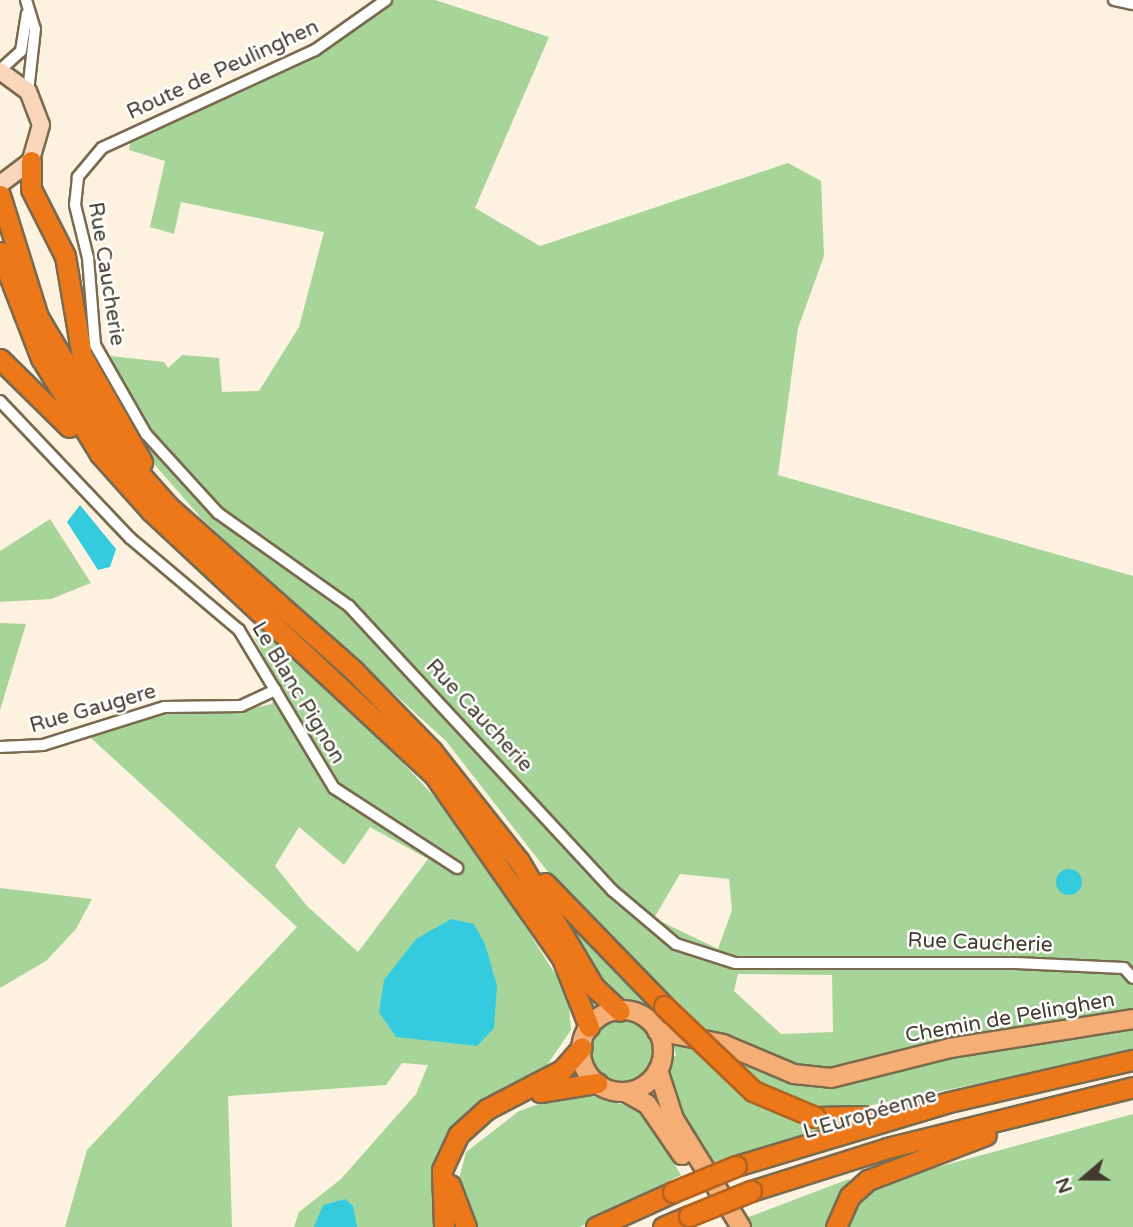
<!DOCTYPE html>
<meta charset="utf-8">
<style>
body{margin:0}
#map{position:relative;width:1133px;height:1227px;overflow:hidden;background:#fdf2df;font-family:"Varela Round",sans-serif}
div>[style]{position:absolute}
.green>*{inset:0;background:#a7d599}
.round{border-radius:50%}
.water>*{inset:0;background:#35cbdf}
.roads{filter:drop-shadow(2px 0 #7a6a4e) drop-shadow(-2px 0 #7a6a4e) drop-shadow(0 2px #7a6a4e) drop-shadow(0 -2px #7a6a4e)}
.street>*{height:10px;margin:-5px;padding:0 5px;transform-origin:5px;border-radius:5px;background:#fff}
.secondary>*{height:16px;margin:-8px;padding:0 8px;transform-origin:8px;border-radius:8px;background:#fad6ba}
.primary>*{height:18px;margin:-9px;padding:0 9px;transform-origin:9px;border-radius:9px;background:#f4ae76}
.primary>.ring{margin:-9px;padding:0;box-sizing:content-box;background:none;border:18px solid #f4ae76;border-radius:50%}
.highway>*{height:19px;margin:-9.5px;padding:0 9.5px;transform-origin:9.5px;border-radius:9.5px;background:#ed781a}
.bridges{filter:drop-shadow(2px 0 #b26321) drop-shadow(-2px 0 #b26321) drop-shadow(0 2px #b26321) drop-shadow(0 -2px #b26321)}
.highway-bridge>*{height:19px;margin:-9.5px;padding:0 9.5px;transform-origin:9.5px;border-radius:9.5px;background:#ed781a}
span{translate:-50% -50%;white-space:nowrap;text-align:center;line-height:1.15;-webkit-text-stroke:5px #fff;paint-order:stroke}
.street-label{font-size:21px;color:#433b2f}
.north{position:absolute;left:1049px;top:1143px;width:70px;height:70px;-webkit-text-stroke:5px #fff;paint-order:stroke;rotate:250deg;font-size:19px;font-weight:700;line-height:28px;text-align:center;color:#433b2f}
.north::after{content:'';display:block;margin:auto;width:24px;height:32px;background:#433b2f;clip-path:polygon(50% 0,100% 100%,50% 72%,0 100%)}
</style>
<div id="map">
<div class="green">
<i style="clip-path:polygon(evenodd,393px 0,435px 0,549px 37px,475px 208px,540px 246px,788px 163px,821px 181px,824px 256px,798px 328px,778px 475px,1133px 576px,1133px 1052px,853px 1109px,837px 1124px,710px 1165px,679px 1114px,664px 1070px,676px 1055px,666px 1027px,648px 1011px,609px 995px,566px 919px,576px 908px,446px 741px,202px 519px,147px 456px,100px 379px,111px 356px,164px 362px,168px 368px,182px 355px,219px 358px,222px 392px,259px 391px,299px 327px,324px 232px,181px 202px,174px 234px,150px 227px,165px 161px,129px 150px,130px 142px,324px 53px,393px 0,680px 874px,729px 879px,732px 910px,718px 949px,654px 918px,680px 874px,393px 0,738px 974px,832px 975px,833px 1032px,781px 1034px,734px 991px,738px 974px)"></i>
<i style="clip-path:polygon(50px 519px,91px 583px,51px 599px,0 602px,0 551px)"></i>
<i style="clip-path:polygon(0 623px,26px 624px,0 710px)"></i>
<i style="clip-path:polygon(evenodd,261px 626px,334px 689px,459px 823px,568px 994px,571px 1030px,543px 1071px,457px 1124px,438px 1151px,435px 1227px,294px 1227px,299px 1212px,341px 1179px,416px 1094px,428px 1065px,402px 1063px,386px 1085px,228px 1096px,232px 1227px,65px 1227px,87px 1150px,297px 927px,91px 738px,102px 729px,187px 708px,230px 713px,272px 704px,278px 684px,253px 635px,261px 626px,299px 827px,344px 865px,370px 827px,428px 859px,358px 952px,307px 906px,275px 866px,299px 827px)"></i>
<i style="clip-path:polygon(0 888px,92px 899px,76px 929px,46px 961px,0 988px)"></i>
<i class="round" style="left:590px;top:1020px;width:64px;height:64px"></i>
<i style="clip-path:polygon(575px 1091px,642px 1110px,681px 1175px,580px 1227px,451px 1227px,465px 1210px,459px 1179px,466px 1152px,519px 1111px)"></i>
<i style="clip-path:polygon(1133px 1114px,1133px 1227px,752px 1227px,746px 1218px,849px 1179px,858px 1203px,886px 1181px)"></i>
</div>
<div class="water">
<i style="clip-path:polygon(80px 505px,116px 549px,110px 567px,98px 570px,67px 522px)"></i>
<i class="round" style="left:1056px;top:869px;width:26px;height:26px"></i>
<i style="clip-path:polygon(451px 919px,474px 924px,485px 944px,497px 986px,494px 1028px,477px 1046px,396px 1037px,379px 1012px,384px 980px,416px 939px)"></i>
<i style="clip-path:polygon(345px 1199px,353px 1206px,357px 1227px,314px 1227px,323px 1205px)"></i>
</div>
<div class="roads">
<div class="street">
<i style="left:26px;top:0;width:30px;rotate:73deg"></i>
<i style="left:35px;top:29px;width:62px;rotate:96.4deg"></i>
<i style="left:386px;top:0;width:87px;rotate:144.8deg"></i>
<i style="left:315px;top:50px;width:234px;rotate:155.3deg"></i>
<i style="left:102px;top:148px;width:38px;rotate:130deg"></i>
<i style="left:78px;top:177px;width:28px;rotate:96deg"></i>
<i style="left:75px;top:205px;width:55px;rotate:76.2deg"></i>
<i style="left:88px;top:258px;width:87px;rotate:85.4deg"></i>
<i style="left:95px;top:345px;width:103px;rotate:60.2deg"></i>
<i style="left:146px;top:434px;width:107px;rotate:47.7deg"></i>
<i style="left:218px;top:513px;width:161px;rotate:35.4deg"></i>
<i style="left:349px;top:606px;width:388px;rotate:47.2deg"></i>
<i style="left:613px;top:891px;width:82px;rotate:40.1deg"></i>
<i style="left:676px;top:944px;width:62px;rotate:17.9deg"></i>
<i style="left:735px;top:963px;width:281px"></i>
<i style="left:1016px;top:963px;width:108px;rotate:2.7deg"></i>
<i style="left:1124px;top:968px;width:13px;rotate:48deg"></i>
<i style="left:1114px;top:0;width:19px;rotate:12deg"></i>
<i style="left:0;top:70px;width:28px;rotate:-42deg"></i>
<i style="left:21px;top:51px;width:38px;rotate:-81deg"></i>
<i style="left:0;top:401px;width:189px;rotate:46.5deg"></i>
<i style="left:130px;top:538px;width:143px;rotate:40.2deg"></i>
<i style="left:239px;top:630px;width:184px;rotate:59deg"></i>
<i style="left:334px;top:788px;width:147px;rotate:33deg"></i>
<i style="left:0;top:747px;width:43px;rotate:-2.7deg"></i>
<i style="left:43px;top:745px;width:127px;rotate:-17.4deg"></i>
<i style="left:164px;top:707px;width:77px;rotate:-0.7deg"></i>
<i style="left:241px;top:706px;width:38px;rotate:-25deg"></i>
</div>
<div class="secondary">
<i style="left:0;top:71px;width:34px;rotate:36deg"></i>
<i style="left:28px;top:91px;width:36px;rotate:69deg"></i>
<i style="left:41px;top:125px;width:37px;rotate:106deg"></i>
<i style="left:31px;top:161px;width:39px;rotate:143deg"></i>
</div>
<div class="primary">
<i class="ring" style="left:581px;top:1010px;width:64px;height:64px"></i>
<i style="left:657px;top:1031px;width:67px;rotate:11.1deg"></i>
<i style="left:723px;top:1044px;width:77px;rotate:22.9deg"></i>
<i style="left:794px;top:1074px;width:37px;rotate:6deg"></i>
<i style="left:831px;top:1078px;width:123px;rotate:-14.1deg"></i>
<i style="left:950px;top:1048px;width:185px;rotate:-9deg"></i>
<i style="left:658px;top:1070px;width:52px;rotate:71.9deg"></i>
<i style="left:674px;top:1119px;width:127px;rotate:58.2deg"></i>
<i style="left:625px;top:1092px;width:25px;rotate:29deg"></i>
<i style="left:647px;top:1104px;width:62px;rotate:55.5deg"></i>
</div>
<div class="highway">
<i style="left:31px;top:161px;width:28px;rotate:90deg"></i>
<i style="left:31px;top:189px;width:75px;rotate:63.1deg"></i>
<i style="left:65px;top:256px;width:101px;rotate:80.4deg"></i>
<i style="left:82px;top:356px;width:122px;rotate:60.5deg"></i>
<i style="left:0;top:195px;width:128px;rotate:72.7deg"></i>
<i style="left:38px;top:317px;width:150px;rotate:59.2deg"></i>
<i style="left:115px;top:446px;width:81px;rotate:48.5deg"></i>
<i style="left:169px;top:507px;width:246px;rotate:41.5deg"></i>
<i style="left:353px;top:670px;width:113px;rotate:45.7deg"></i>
<i style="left:432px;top:751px;width:140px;rotate:51.7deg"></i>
<i style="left:519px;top:861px;width:147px;rotate:59.2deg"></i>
<i style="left:594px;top:987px;width:35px;rotate:43deg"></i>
<i style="left:0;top:252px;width:114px;rotate:68.9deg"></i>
<i style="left:41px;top:358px;width:113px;rotate:58.4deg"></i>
<i style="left:100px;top:454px;width:76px;rotate:48.2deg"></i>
<i style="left:151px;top:511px;width:388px;rotate:43deg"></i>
<i style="left:435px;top:776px;width:222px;rotate:55.1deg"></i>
<i style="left:562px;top:958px;width:74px;rotate:68.6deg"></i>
<i style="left:0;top:359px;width:97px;rotate:44.6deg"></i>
<i style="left:545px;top:883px;width:171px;rotate:45.9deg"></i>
<i style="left:540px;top:1092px;width:58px;rotate:-9deg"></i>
<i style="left:815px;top:1117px;width:49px;rotate:-1.2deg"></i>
<i style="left:736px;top:1166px;width:222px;rotate:-16.7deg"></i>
<i style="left:949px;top:1102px;width:189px;rotate:-12.9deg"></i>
<i style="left:450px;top:1185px;width:45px;rotate:69.1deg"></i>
<i style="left:751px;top:1191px;width:143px;rotate:-17.5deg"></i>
<i style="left:887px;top:1148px;width:253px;rotate:-13.9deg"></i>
<i style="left:444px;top:1227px;width:57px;rotate:-92deg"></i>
<i style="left:442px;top:1170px;width:38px;rotate:-65deg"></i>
<i style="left:458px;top:1135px;width:39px;rotate:-42deg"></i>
<i style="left:487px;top:1109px;width:85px;rotate:-27.5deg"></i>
<i style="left:562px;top:1070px;width:30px;rotate:-49deg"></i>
<i style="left:596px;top:1227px;width:85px;rotate:-24.4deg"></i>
<i style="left:663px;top:1227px;width:28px;rotate:-23deg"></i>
<i style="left:836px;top:1227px;width:34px;rotate:-66deg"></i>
<i style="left:850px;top:1196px;width:24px;rotate:-42deg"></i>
<i style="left:868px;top:1180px;width:126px;rotate:-20.9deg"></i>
</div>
</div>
<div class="bridges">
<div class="highway-bridge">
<i style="left:664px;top:1006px;width:123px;rotate:43.7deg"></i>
<i style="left:753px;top:1091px;width:67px;rotate:22.8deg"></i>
<i style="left:673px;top:1192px;width:68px;rotate:-22.4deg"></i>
<i style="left:689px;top:1216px;width:67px;rotate:-22deg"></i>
</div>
</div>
<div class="street-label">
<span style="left:223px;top:70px;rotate:-25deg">Route de Peulinghen</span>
<span style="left:106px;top:274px;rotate:81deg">Rue Caucherie</span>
<span style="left:298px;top:693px;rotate:59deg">Le Blanc Pignon</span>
<span style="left:93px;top:709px;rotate:-16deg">Rue Gaugere</span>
<span style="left:479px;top:716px;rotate:47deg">Rue Caucherie</span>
<span style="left:980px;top:943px;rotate:2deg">Rue Caucherie</span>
<span style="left:1010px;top:1018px;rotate:-10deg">Chemin de Pelinghen</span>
<span style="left:870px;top:1114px;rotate:-16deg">L'Européenne</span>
</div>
<div class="north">N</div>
</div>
